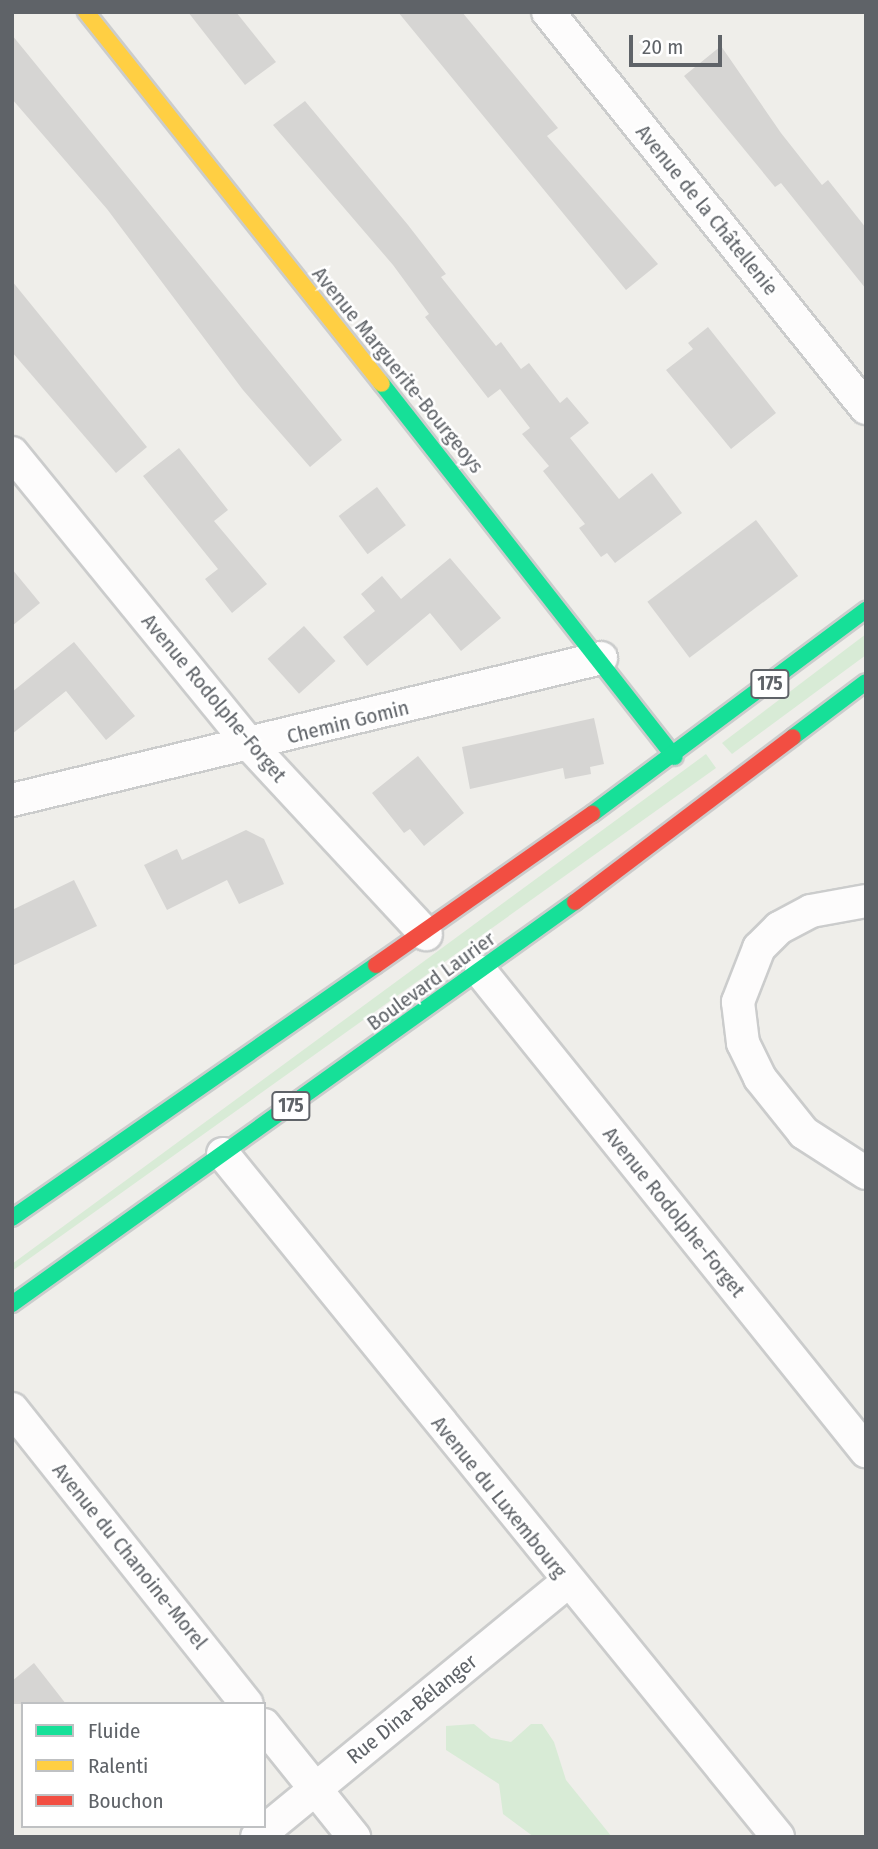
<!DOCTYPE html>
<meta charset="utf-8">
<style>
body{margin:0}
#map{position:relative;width:878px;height:1849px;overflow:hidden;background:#efeeea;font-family:"Fira Sans Condensed",sans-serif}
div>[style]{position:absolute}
.green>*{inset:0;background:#d8ebd6}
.building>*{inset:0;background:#d6d5d3;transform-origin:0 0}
.roads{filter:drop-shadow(2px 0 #cbcccc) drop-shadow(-2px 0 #cbcccc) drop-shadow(0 2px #cbcccc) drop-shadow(0 -2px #cbcccc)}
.street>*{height:32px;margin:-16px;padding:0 16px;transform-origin:16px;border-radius:16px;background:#fdfcfc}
.fast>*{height:16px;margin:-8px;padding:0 8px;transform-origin:8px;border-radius:8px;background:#16e098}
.slow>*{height:16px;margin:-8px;padding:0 8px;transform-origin:8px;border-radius:8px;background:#ffcf43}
.jam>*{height:16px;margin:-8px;padding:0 8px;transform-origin:8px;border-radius:8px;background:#f24e42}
span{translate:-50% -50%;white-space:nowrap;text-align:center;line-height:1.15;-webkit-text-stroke:5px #fff;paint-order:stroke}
.shield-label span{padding:2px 5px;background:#fff;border:2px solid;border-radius:5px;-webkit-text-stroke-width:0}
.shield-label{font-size:19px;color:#5f6368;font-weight:700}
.street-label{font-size:21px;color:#5f6368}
.frame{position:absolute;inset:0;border:14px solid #5f6368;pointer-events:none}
.legend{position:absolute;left:21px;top:1702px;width:245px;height:126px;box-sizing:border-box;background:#fff;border:2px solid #bfc1c3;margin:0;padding:9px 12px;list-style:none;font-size:21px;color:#5f6368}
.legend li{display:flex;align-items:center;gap:14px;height:35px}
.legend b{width:35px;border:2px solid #bfc1c3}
.scale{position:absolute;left:629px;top:35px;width:93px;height:32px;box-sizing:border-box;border:4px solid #5f6368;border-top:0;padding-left:9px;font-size:21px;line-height:24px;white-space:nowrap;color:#5f6368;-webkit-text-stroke:5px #fff;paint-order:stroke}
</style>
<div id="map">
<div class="green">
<i style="clip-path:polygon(866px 634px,866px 655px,732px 754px,722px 743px)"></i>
<i style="clip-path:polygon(706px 754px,716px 768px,12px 1271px,12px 1264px)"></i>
<i style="clip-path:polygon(474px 1724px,491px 1738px,511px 1742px,531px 1724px,542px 1724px,554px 1742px,566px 1780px,612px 1837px,534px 1837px,503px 1814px,499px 1784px,446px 1750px,446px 1726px)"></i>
</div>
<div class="building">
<i style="clip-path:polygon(188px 12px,236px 12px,276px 62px,245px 85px)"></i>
<i style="clip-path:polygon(398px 12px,462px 12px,558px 128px,547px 136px,658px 264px,626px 290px)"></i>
<i style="clip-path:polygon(12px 35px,342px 440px,310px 467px,243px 390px,107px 209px,12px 99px)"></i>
<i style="clip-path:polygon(721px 46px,781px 133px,822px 185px,828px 180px,866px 228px,866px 289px,781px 183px,775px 187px,684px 76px)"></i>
<i style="clip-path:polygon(305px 101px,408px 225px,446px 274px,441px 277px,496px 346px,501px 342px,521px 369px,529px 363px,560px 403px,567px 397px,589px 423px,570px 438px,619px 499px,652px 473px,682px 513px,615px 563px,607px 553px,601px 557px,579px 528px,585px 524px,543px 471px,549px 466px,522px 434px,530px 428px,500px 389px,488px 398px,425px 317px,429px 314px,393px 265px,273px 125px)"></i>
<i style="clip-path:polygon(12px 281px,147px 447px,116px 473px,12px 352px)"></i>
<i style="clip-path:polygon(708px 327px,776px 413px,731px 449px,666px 370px,693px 349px,688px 343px)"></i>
<i style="clip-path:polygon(179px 448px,228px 510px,214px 521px,267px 584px,232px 613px,205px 579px,218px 569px,143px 476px)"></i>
<i style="left:377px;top:487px;width:48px;height:48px;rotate:53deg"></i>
<i style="left:756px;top:520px;width:70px;height:136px;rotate:53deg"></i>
<i style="clip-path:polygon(450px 558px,501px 618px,461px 651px,430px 613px,367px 666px,343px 637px,375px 611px,361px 594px,382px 576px,401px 599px)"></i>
<i style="clip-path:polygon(12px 569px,40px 603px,12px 626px)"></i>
<i style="left:304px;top:626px;width:47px;height:49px;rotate:48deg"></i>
<i style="clip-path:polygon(74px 642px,135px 716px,106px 740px,66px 691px,12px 734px,12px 692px)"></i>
<i style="clip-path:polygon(594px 718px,604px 764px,590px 767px,591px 774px,565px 779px,563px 768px,470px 789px,462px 747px)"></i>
<i style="clip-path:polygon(418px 756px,464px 813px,424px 846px,410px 829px,404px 833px,372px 793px)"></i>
<i style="clip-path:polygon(246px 830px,264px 839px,284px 884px,239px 904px,227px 880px,167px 910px,144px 865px,177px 849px,182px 860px)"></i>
<i style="clip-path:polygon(74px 880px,97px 926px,12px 966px,12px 910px)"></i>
<i style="clip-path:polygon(34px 1663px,66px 1704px,12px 1704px,12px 1681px)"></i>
</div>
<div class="roads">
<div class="street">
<i style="left:548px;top:12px;width:508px;rotate:51.23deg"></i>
<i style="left:12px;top:453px;width:378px;rotate:50.8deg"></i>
<i style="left:251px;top:746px;width:257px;rotate:47.1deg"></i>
<i style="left:12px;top:800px;width:606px;rotate:-13.55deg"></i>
<i style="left:866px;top:901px;width:56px;rotate:169.7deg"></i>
<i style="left:811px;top:911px;width:36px;rotate:152deg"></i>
<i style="left:779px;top:928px;width:28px;rotate:135deg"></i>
<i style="left:759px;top:948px;width:58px;rotate:111.3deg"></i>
<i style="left:738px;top:1002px;width:41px;rotate:83deg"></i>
<i style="left:743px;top:1043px;width:39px;rotate:64deg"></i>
<i style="left:760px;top:1078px;width:70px;rotate:51.3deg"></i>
<i style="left:804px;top:1133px;width:74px;rotate:32.8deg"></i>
<i style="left:481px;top:972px;width:615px;rotate:51.21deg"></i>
<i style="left:223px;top:1154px;width:880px;rotate:50.9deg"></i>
<i style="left:12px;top:1409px;width:377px;rotate:51.5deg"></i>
<i style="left:264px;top:1725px;width:144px;rotate:51.2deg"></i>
<i style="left:257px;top:1837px;width:401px;rotate:-39.4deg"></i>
</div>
<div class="fast">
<i style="left:382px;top:384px;width:474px;rotate:51.9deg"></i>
<i style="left:793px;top:737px;width:91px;rotate:-37deg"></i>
<i style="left:592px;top:814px;width:342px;rotate:-36.7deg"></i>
<i style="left:12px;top:1218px;width:443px;rotate:-34.8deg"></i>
<i style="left:12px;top:1304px;width:692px;rotate:-35.53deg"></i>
</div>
<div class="slow">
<i style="left:86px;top:12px;width:475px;rotate:51.5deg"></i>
</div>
<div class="jam">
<i style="left:575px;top:902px;width:273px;rotate:-37.1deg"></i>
<i style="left:376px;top:965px;width:264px;rotate:-35deg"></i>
</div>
</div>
<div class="shield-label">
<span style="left:770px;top:684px">175</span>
<span style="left:291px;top:1106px">175</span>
</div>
<div class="street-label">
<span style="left:707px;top:210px;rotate:51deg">Avenue de la Châtellenie</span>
<span style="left:398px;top:370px;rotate:51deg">Avenue Marguerite-Bourgeoys</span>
<span style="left:214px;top:698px;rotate:50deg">Avenue Rodolphe-Forget</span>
<span style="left:348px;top:722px;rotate:-14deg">Chemin Gomin</span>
<span style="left:431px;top:981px;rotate:-36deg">Boulevard Laurier</span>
<span style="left:674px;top:1212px;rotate:51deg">Avenue Rodolphe-Forget</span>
<span style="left:499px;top:1497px;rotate:51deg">Avenue du Luxembourg</span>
<span style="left:130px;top:1556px;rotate:51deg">Avenue du Chanoine-Morel</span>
<span style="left:412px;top:1709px;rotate:-39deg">Rue Dina-Bélanger</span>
</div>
<div class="frame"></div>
<ul class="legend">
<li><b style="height:9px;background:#16e098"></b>Fluide</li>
<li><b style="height:9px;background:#ffcf43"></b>Ralenti</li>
<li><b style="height:9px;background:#f24e42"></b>Bouchon</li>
</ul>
<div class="scale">20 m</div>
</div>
